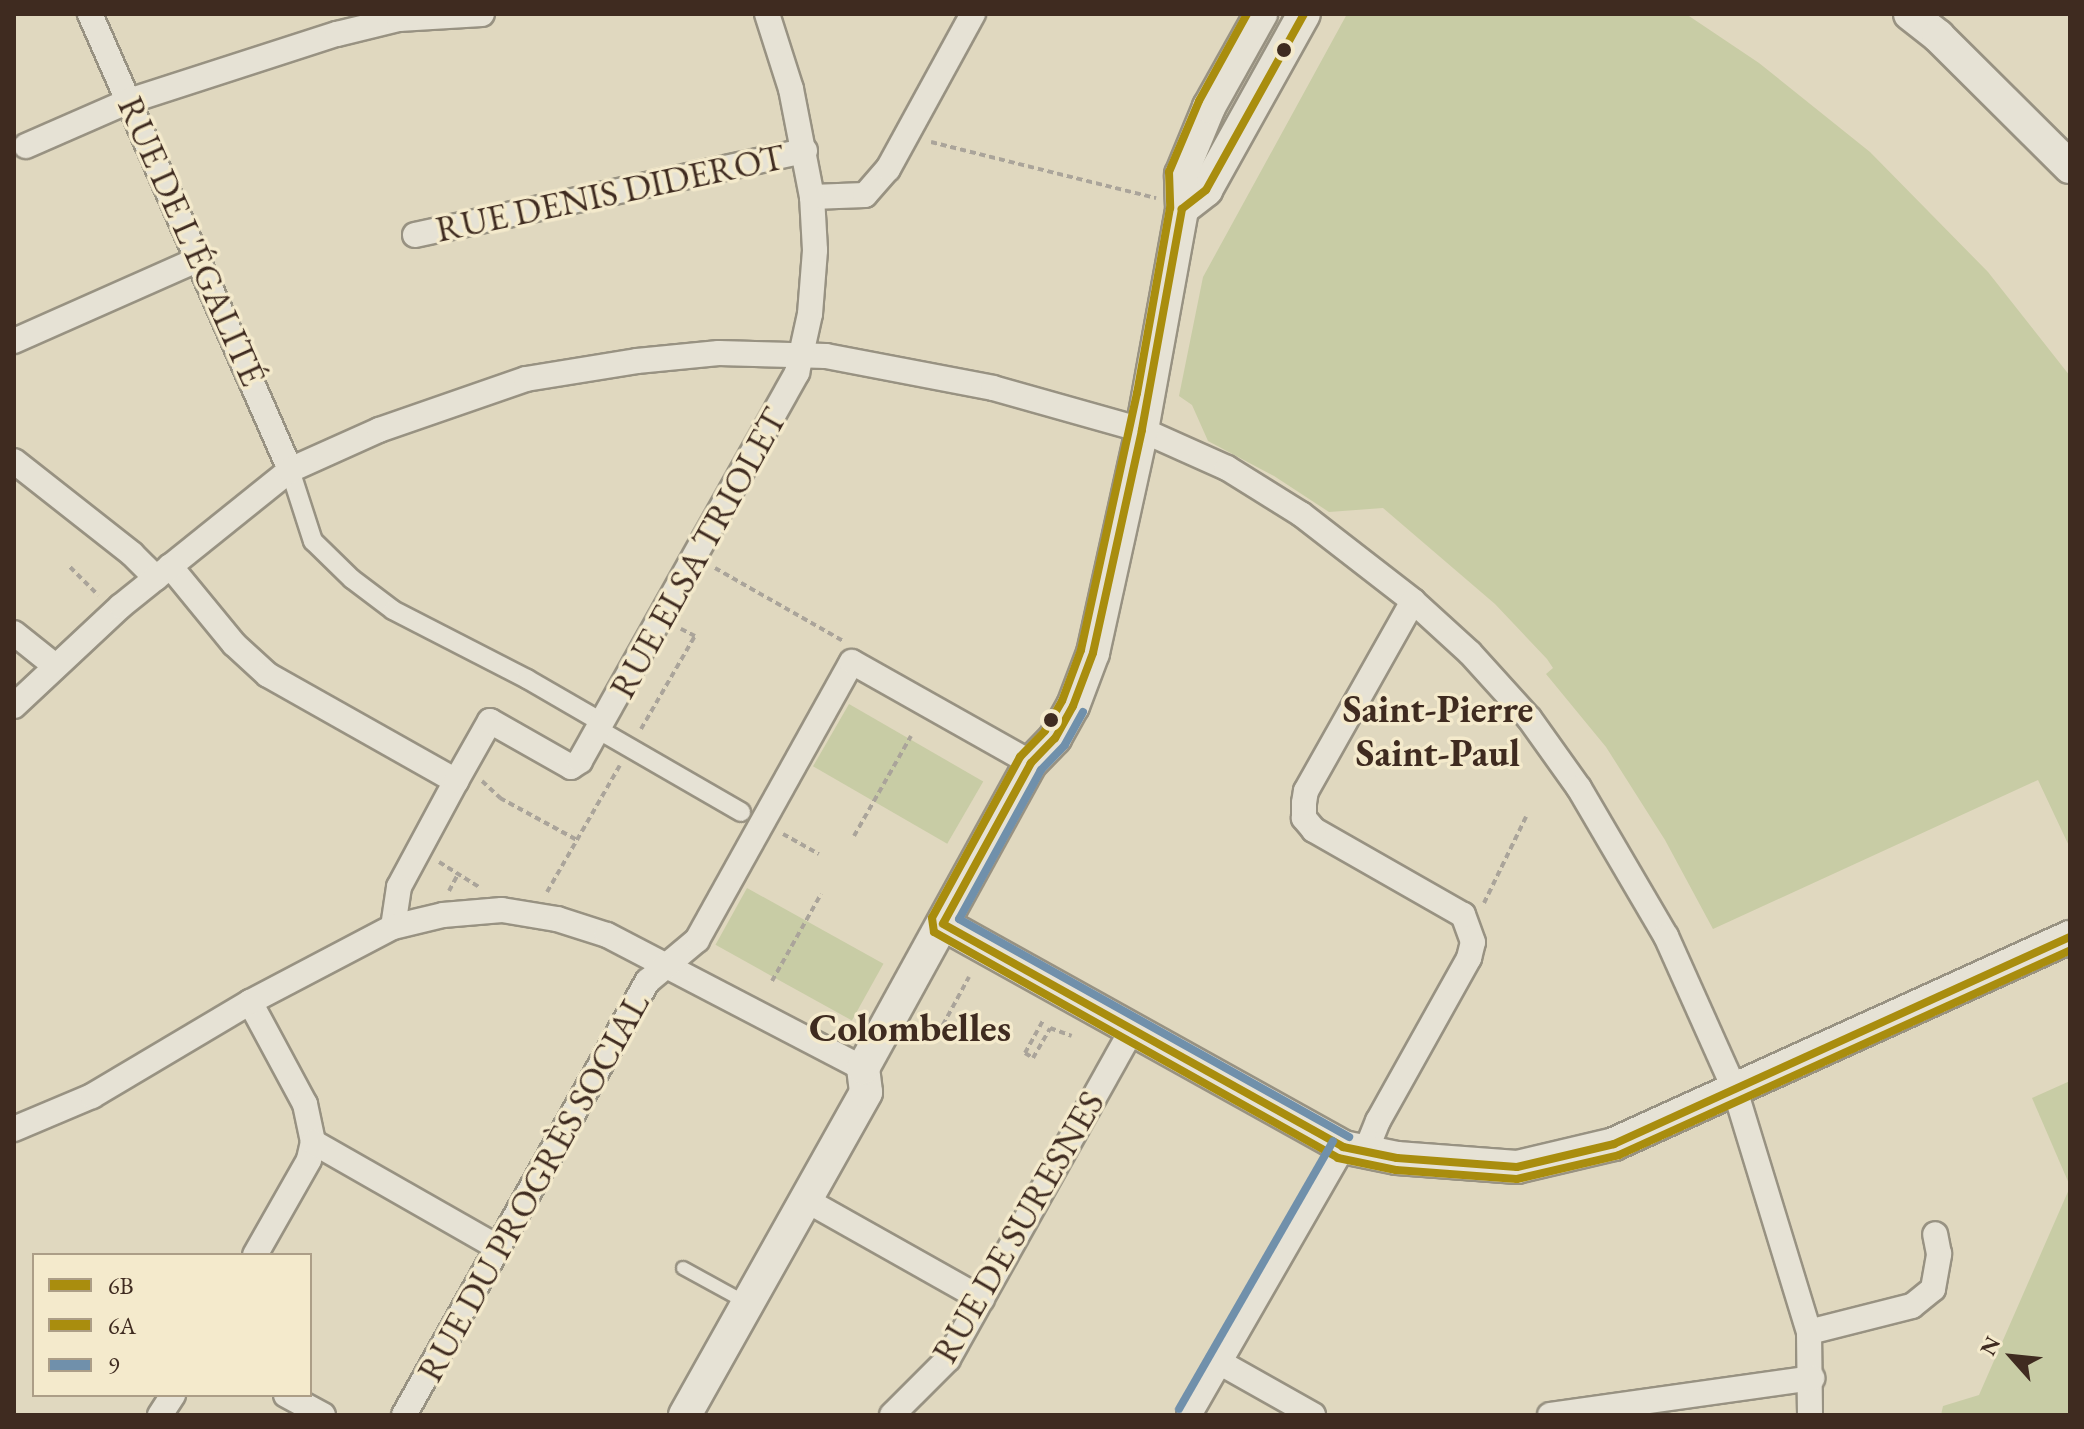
<!DOCTYPE html>
<meta charset="utf-8">
<style>
body{margin:0}
#map{position:relative;width:2084px;height:1429px;overflow:hidden;background:#e0d8bf;font-family:"EB Garamond",serif}
div>[style]{position:absolute}
.green>*{inset:0;background:#c8cca5;transform-origin:0 0}
.path>*{height:4px;margin-top:-2px;transform-origin:0;background:repeating-linear-gradient(90deg,#aaa49a 0 6px,transparent 0 10px)}
.roads{filter:drop-shadow(2px 0 #989282) drop-shadow(-2px 0 #989282) drop-shadow(0 2px #989282) drop-shadow(0 -2px #989282)}
.service>*{height:12px;margin:-6px;padding:0 6px;transform-origin:6px;border-radius:6px;background:#e6e2d5}
.pedestrian>*{height:18px;margin:-9px;padding:0 9px;transform-origin:9px;border-radius:9px;background:#e6e2d5}
.minor>*{height:24px;margin:-12px;padding:0 12px;transform-origin:12px;border-radius:12px;background:#e6e2d5}
.tertiary>*{height:32px;margin:-16px;padding:0 16px;transform-origin:16px;border-radius:16px;background:#e6e2d5}
.bus-1>*{height:8px;margin:-4px;padding:0 4px;transform-origin:4px;border-radius:4px;background:#a98d0e}
.bus-2>*{height:8px;margin:-4px;padding:0 4px;transform-origin:4px;border-radius:4px;background:#a98d0e}
.bus-3>*{height:8px;margin:-4px;padding:0 4px;transform-origin:4px;border-radius:4px;background:#7090ab}
.dots>*{width:22px;height:22px;translate:-50% -50%;box-sizing:border-box;border:4px solid #f4eacc;border-radius:50%}
span{translate:-50% -50%;white-space:nowrap;text-align:center;line-height:1.15;-webkit-text-stroke:7px #f4eacc;paint-order:stroke}
.street-label{font-size:36px;color:#3f2b20}
.neighbourhood-label{font-size:38px;color:#3f2b20;font-weight:700}
.quarter-label{font-size:40px;color:#3f2b20;font-weight:700}
.frame{position:absolute;inset:0;border:16px solid #3f2b20;pointer-events:none}
.legend{position:absolute;left:32px;top:1253px;width:280px;height:144px;box-sizing:border-box;background:#f4eacc;border:2px solid #ac9e87;margin:0;padding:10px 14px;list-style:none;font-size:24px;color:#3f2b20}
.legend li{display:flex;align-items:center;gap:16px;height:40px}
.legend b{width:40px;border:2px solid #ac9e87}
.north{position:absolute;left:1972px;top:1317px;width:80px;height:80px;-webkit-text-stroke:6px #f4eacc;paint-order:stroke;rotate:297deg;font-size:22px;font-weight:700;line-height:32px;text-align:center;color:#3f2b20}
.north::after{content:'';display:block;margin:auto;width:28px;height:36px;background:#3f2b20;clip-path:polygon(50% 0,100% 100%,50% 72%,0 100%)}
</style>
<div id="map">
<div class="green">
<i style="clip-path:polygon(1347px 14px,1686px 14px,1759px 63px,1870px 152px,1988px 272px,2070px 376px,2070px 848px,2038px 780px,1713px 929px,1665px 840px,1606px 747px,1546px 674px,1553px 668px,1547px 659px,1495px 604px,1383px 508px,1329px 512px,1274px 476px,1208px 441px,1192px 405px,1179px 396px,1203px 277px)"></i>
<i style="left:849px;top:704px;width:155px;height:72px;rotate:30deg"></i>
<i style="left:747px;top:888px;width:156px;height:65px;rotate:29deg"></i>
<i style="clip-path:polygon(2070px 1081px,2070px 1186px,2032px 1098px)"></i>
<i style="clip-path:polygon(2070px 1187px,2070px 1415px,1941px 1415px,1943px 1406px,1979px 1395px)"></i>
</div>
<div class="path">
<i style="left:931px;top:142px;width:232px;rotate:14deg"></i>
<i style="left:70px;top:567px;width:40px;rotate:45deg"></i>
<i style="left:715px;top:568px;width:147px;rotate:29.7deg"></i>
<i style="left:641px;top:729px;width:108px;rotate:-59.9deg"></i>
<i style="left:695px;top:636px;width:16px;rotate:-153deg"></i>
<i style="left:1369px;top:748px;width:7px;rotate:-63deg"></i>
<i style="left:482px;top:781px;width:25px;rotate:43deg"></i>
<i style="left:500px;top:798px;width:88px;rotate:28.6deg"></i>
<i style="left:783px;top:834px;width:41px;rotate:29.1deg"></i>
<i style="left:854px;top:836px;width:115px;rotate:-60.3deg"></i>
<i style="left:439px;top:862px;width:47px;rotate:32deg"></i>
<i style="left:449px;top:891px;width:19px;rotate:-62deg"></i>
<i style="left:547px;top:892px;width:146px;rotate:-60.1deg"></i>
<i style="left:1484px;top:903px;width:96px;rotate:-64deg"></i>
<i style="left:772px;top:981px;width:100px;rotate:-60.6deg"></i>
<i style="left:920px;top:1024px;width:30px;rotate:28deg"></i>
<i style="left:938px;top:1034px;width:65px;rotate:-61.5deg"></i>
<i style="left:1025px;top:1053px;width:9px;rotate:32deg"></i>
<i style="left:1033px;top:1058px;width:34px;rotate:-60deg"></i>
<i style="left:1050px;top:1028px;width:23px;rotate:20deg"></i>
<i style="left:1025px;top:1053px;width:39px;rotate:-61deg"></i>
</div>
<div class="roads">
<div class="service">
<i style="left:683px;top:1268px;width:73px;rotate:28.7deg"></i>
</div>
<div class="pedestrian">
<i style="left:290px;top:470px;width:75px;rotate:72.1deg"></i>
<i style="left:313px;top:541px;width:54px;rotate:44.3deg"></i>
<i style="left:352px;top:579px;width:51px;rotate:37.1deg"></i>
<i style="left:393px;top:610px;width:151px;rotate:27.2deg"></i>
<i style="left:527px;top:679px;width:88px;rotate:30.1deg"></i>
<i style="left:599px;top:730px;width:164px;rotate:30deg"></i>
</div>
<div class="minor">
<i style="left:90px;top:14px;width:498px;rotate:66.3deg"></i>
<i style="left:26px;top:146px;width:112px;rotate:-23.6deg"></i>
<i style="left:129px;top:101px;width:219px;rotate:-17.9deg"></i>
<i style="left:337px;top:34px;width:64px;rotate:-13.6deg"></i>
<i style="left:399px;top:19px;width:83px;rotate:-3.4deg"></i>
<i style="left:812px;top:197px;width:53px;rotate:-2.2deg"></i>
<i style="left:865px;top:195px;width:35px;rotate:-49deg"></i>
<i style="left:888px;top:169px;width:177px;rotate:-61.3deg"></i>
<i style="left:415px;top:235px;width:399px;rotate:-12.2deg"></i>
<i style="left:14px;top:341px;width:202px;rotate:-23.9deg"></i>
<i style="left:14px;top:461px;width:150px;rotate:38.2deg"></i>
<i style="left:132px;top:554px;width:34px;rotate:45deg"></i>
<i style="left:170px;top:566px;width:101px;rotate:50.6deg"></i>
<i style="left:234px;top:644px;width:46px;rotate:42.4deg"></i>
<i style="left:268px;top:675px;width:216px;rotate:29.4deg"></i>
<i style="left:456px;top:781px;width:120px;rotate:118.3deg"></i>
<i style="left:399px;top:887px;width:40px;rotate:98.5deg"></i>
<i style="left:14px;top:633px;width:51px;rotate:38.7deg"></i>
<i style="left:14px;top:706px;width:146px;rotate:-43.1deg"></i>
<i style="left:121px;top:606px;width:217px;rotate:-38.8deg"></i>
<i style="left:290px;top:470px;width:98px;rotate:-24.2deg"></i>
<i style="left:379px;top:430px;width:156px;rotate:-19.1deg"></i>
<i style="left:526px;top:379px;width:112px;rotate:-9.2deg"></i>
<i style="left:637px;top:361px;width:82px;rotate:-5.6deg"></i>
<i style="left:719px;top:353px;width:107px;rotate:1.6deg"></i>
<i style="left:826px;top:356px;width:170px;rotate:10.8deg"></i>
<i style="left:993px;top:388px;width:155px;rotate:15.7deg"></i>
<i style="left:1142px;top:430px;width:93px;rotate:24.1deg"></i>
<i style="left:1227px;top:468px;width:87px;rotate:31.9deg"></i>
<i style="left:1301px;top:514px;width:142px;rotate:37.8deg"></i>
<i style="left:1413px;top:601px;width:77px;rotate:42.4deg"></i>
<i style="left:1470px;top:653px;width:88px;rotate:47.8deg"></i>
<i style="left:1529px;top:718px;width:86px;rotate:54.5deg"></i>
<i style="left:1579px;top:788px;width:172px;rotate:59.6deg"></i>
<i style="left:1666px;top:936px;width:169px;rotate:65.9deg"></i>
<i style="left:1735px;top:1090px;width:253px;rotate:73deg"></i>
<i style="left:1809px;top:1332px;width:83px;rotate:89.3deg"></i>
<i style="left:456px;top:781px;width:69px;rotate:-60.5deg"></i>
<i style="left:490px;top:721px;width:93px;rotate:29.6deg"></i>
<i style="left:571px;top:767px;width:11px;rotate:-34deg"></i>
<i style="left:580px;top:761px;width:445px;rotate:-60.8deg"></i>
<i style="left:797px;top:373px;width:60px;rotate:-77.6deg"></i>
<i style="left:810px;top:314px;width:64px;rotate:-85.5deg"></i>
<i style="left:815px;top:250px;width:53px;rotate:-93.2deg"></i>
<i style="left:812px;top:197px;width:110px;rotate:-101deg"></i>
<i style="left:791px;top:89px;width:79px;rotate:-107.7deg"></i>
<i style="left:250px;top:1002px;width:116px;rotate:61.7deg"></i>
<i style="left:305px;top:1104px;width:39px;rotate:78deg"></i>
<i style="left:313px;top:1142px;width:18px;rotate:103deg"></i>
<i style="left:309px;top:1160px;width:109px;rotate:119.6deg"></i>
<i style="left:14px;top:1129px;width:85px;rotate:-22.9deg"></i>
<i style="left:92px;top:1096px;width:184px;rotate:-30.7deg"></i>
<i style="left:250px;top:1002px;width:161px;rotate:-27.7deg"></i>
<i style="left:393px;top:927px;width:51px;rotate:-13.5deg"></i>
<i style="left:443px;top:915px;width:59px;rotate:-4.8deg"></i>
<i style="left:502px;top:910px;width:56px;rotate:9.3deg"></i>
<i style="left:557px;top:919px;width:52px;rotate:17.7deg"></i>
<i style="left:607px;top:935px;width:288px;rotate:27.5deg"></i>
<i style="left:313px;top:1142px;width:214px;rotate:29.7deg"></i>
<i style="left:1365px;top:1153px;width:35px;rotate:-68deg"></i>
<i style="left:1378px;top:1121px;width:187px;rotate:-60.8deg"></i>
<i style="left:1469px;top:958px;width:16px;rotate:-76deg"></i>
<i style="left:1473px;top:942px;width:29px;rotate:-110deg"></i>
<i style="left:1463px;top:915px;width:172px;rotate:-150.3deg"></i>
<i style="left:1314px;top:830px;width:16px;rotate:-130deg"></i>
<i style="left:1304px;top:818px;width:15px;rotate:-90deg"></i>
<i style="left:1304px;top:803px;width:12px;rotate:-81deg"></i>
<i style="left:1306px;top:791px;width:218px;rotate:-60.6deg"></i>
<i style="left:806px;top:1200px;width:202px;rotate:29.4deg"></i>
<i style="left:1809px;top:1332px;width:106px;rotate:-14.2deg"></i>
<i style="left:1912px;top:1306px;width:27px;rotate:-39deg"></i>
<i style="left:1933px;top:1289px;width:36px;rotate:-80deg"></i>
<i style="left:1939px;top:1254px;width:20px;rotate:-101deg"></i>
<i style="left:1219px;top:1362px;width:108px;rotate:29.4deg"></i>
<i style="left:286px;top:1395px;width:42px;rotate:28.4deg"></i>
<i style="left:160px;top:1415px;width:24px;rotate:-57deg"></i>
<i style="left:404px;top:1415px;width:498px;rotate:-60.7deg"></i>
<i style="left:648px;top:981px;width:64px;rotate:-39.9deg"></i>
<i style="left:697px;top:940px;width:318px;rotate:-60.9deg"></i>
<i style="left:852px;top:662px;width:206px;rotate:29.4deg"></i>
<i style="left:892px;top:1415px;width:79px;rotate:-45deg"></i>
<i style="left:948px;top:1359px;width:377px;rotate:-60.8deg"></i>
<i style="left:1189px;top:1415px;width:309px;rotate:-60.1deg"></i>
<i style="left:1550px;top:1415px;width:265px;rotate:-8deg"></i>
</div>
<div class="tertiary">
<i style="left:1910px;top:14px;width:36px;rotate:38deg"></i>
<i style="left:1938px;top:36px;width:186px;rotate:44.8deg"></i>
<i style="left:1182px;top:209px;width:31px;rotate:-38deg"></i>
<i style="left:1206px;top:190px;width:201px;rotate:-60.9deg"></i>
<i style="left:943px;top:924px;width:458px;rotate:29.1deg"></i>
<i style="left:1343px;top:1147px;width:55px;rotate:11.5deg"></i>
<i style="left:1397px;top:1158px;width:120px;rotate:4.3deg"></i>
<i style="left:1517px;top:1167px;width:100px;rotate:-13.3deg"></i>
<i style="left:1614px;top:1144px;width:501px;rotate:-24.42deg"></i>
<i style="left:685px;top:1415px;width:370px;rotate:-60.7deg"></i>
<i style="left:866px;top:1092px;width:24px;rotate:-97deg"></i>
<i style="left:863px;top:1068px;width:348px;rotate:-61.2deg"></i>
<i style="left:1031px;top:763px;width:35px;rotate:-46deg"></i>
<i style="left:1055px;top:738px;width:37px;rotate:-61deg"></i>
<i style="left:1073px;top:706px;width:57px;rotate:-69.3deg"></i>
<i style="left:1093px;top:653px;width:228px;rotate:-77.6deg"></i>
<i style="left:1142px;top:430px;width:225px;rotate:-79.7deg"></i>
<i style="left:1182px;top:209px;width:34px;rotate:-92deg"></i>
<i style="left:1181px;top:175px;width:74px;rotate:-67.6deg"></i>
<i style="left:1209px;top:107px;width:107px;rotate:-60.8deg"></i>
</div>
</div>
<div class="bus-1">
<i style="left:1304px;top:14px;width:201px;rotate:119.1deg"></i>
<i style="left:1206px;top:190px;width:31px;rotate:142deg"></i>
<i style="left:1182px;top:209px;width:225px;rotate:100.3deg"></i>
<i style="left:1142px;top:430px;width:228px;rotate:102.4deg"></i>
<i style="left:1093px;top:653px;width:57px;rotate:110.7deg"></i>
<i style="left:1073px;top:706px;width:37px;rotate:119deg"></i>
<i style="left:1055px;top:738px;width:35px;rotate:134deg"></i>
<i style="left:1031px;top:763px;width:183px;rotate:118.7deg"></i>
<i style="left:943px;top:924px;width:458px;rotate:29.1deg"></i>
<i style="left:1343px;top:1147px;width:55px;rotate:11.5deg"></i>
<i style="left:1397px;top:1158px;width:120px;rotate:4.3deg"></i>
<i style="left:1517px;top:1167px;width:100px;rotate:-13.3deg"></i>
<i style="left:1614px;top:1144px;width:501px;rotate:-24.42deg"></i>
</div>
<div class="bus-2">
<i style="left:1247px;top:14px;width:99px;rotate:118.9deg"></i>
<i style="left:1199px;top:101px;width:77px;rotate:112.9deg"></i>
<i style="left:1169px;top:172px;width:36px;rotate:88deg"></i>
<i style="left:1170px;top:208px;width:188px;rotate:100.1deg"></i>
<i style="left:1137px;top:393px;width:263px;rotate:102.3deg"></i>
<i style="left:1081px;top:650px;width:54px;rotate:110.4deg"></i>
<i style="left:1062px;top:701px;width:34px;rotate:120deg"></i>
<i style="left:1045px;top:731px;width:36px;rotate:134deg"></i>
<i style="left:1020px;top:757px;width:183px;rotate:118.7deg"></i>
<i style="left:932px;top:918px;width:14px;rotate:82deg"></i>
<i style="left:934px;top:932px;width:463px;rotate:29.2deg"></i>
<i style="left:1338px;top:1158px;width:59px;rotate:11.7deg"></i>
<i style="left:1396px;top:1170px;width:121px;rotate:4.3deg"></i>
<i style="left:1517px;top:1179px;width:105px;rotate:-13.2deg"></i>
<i style="left:1619px;top:1155px;width:495px;rotate:-24.4deg"></i>
</div>
<div class="bus-3">
<i style="left:1083px;top:712px;width:38px;rotate:119deg"></i>
<i style="left:1065px;top:745px;width:35px;rotate:134deg"></i>
<i style="left:1041px;top:770px;width:170px;rotate:118.8deg"></i>
<i style="left:959px;top:919px;width:447px;rotate:29.2deg"></i>
<i style="left:1179px;top:1409px;width:309px;rotate:-60.1deg"></i>
</div>
<div class="dots">
<i style="left:1284px;top:50px;background:#3f2b20"></i>
<i style="left:1051px;top:720px;background:#3f2b20"></i>
</div>
<div class="street-label">
<span style="left:610px;top:193px;rotate:-12deg">RUE DENIS DIDEROT</span>
<span style="left:192px;top:241px;rotate:66deg">RUE DE L'ÉGALITÉ</span>
<span style="left:698px;top:553px;rotate:-61deg">RUE ELSA TRIOLET</span>
<span style="left:533px;top:1187px;rotate:-61deg">RUE DU PROGRÈS SOCIAL</span>
<span style="left:1018px;top:1227px;rotate:-60deg">RUE DE SURESNES</span>
</div>
<div class="neighbourhood-label">
<span style="left:1438px;top:731px">Saint-Pierre<br>Saint-Paul</span>
</div>
<div class="quarter-label">
<span style="left:910px;top:1027px">Colombelles</span>
</div>
<div class="frame"></div>
<ul class="legend">
<li><b style="height:10px;background:#a98d0e"></b>6B</li>
<li><b style="height:10px;background:#a98d0e"></b>6A</li>
<li><b style="height:10px;background:#7090ab"></b>9</li>
</ul>
<div class="north">N</div>
</div>
